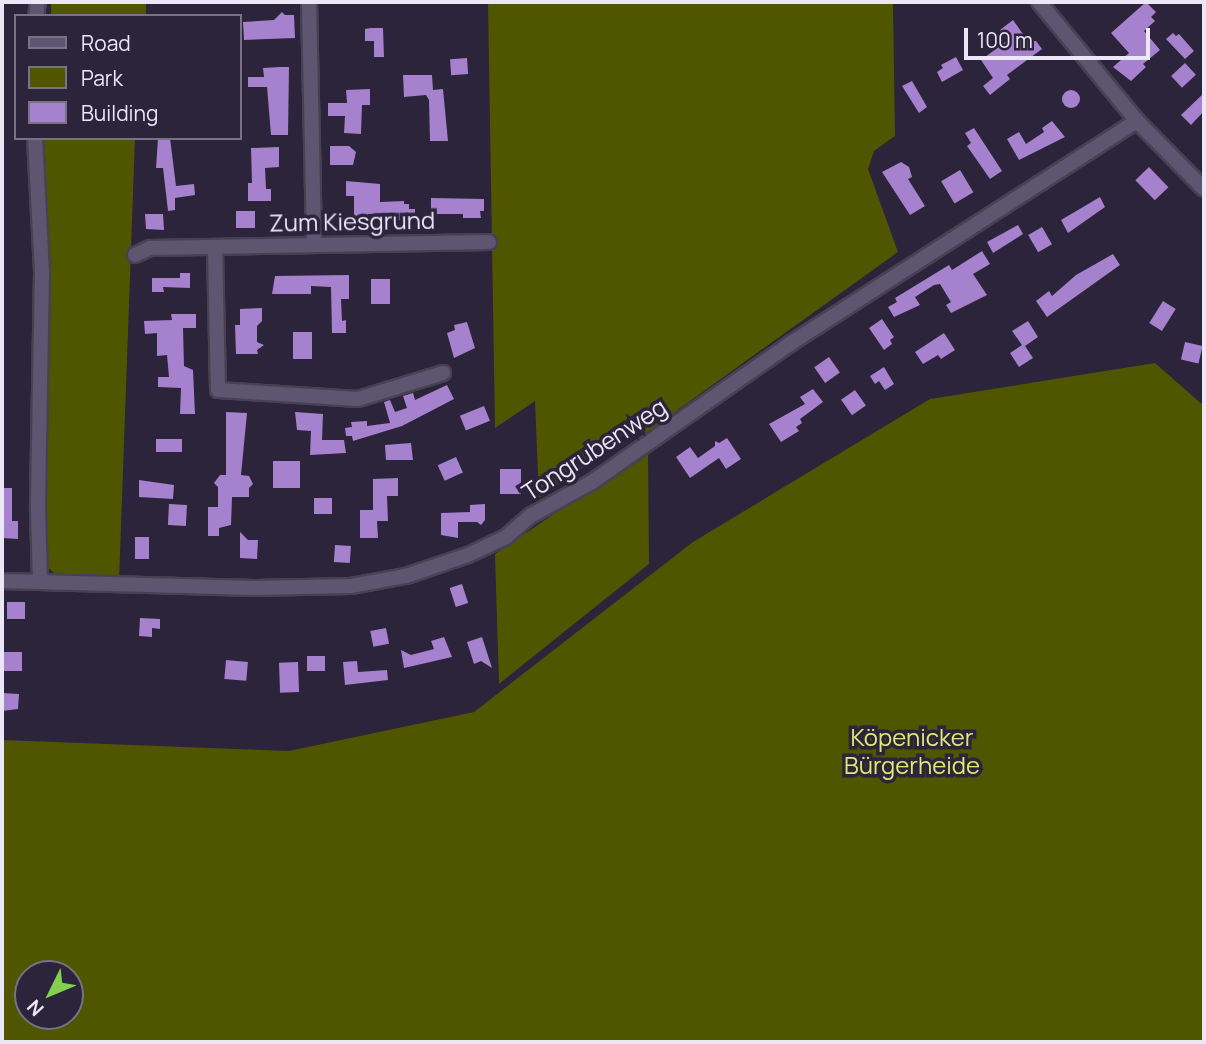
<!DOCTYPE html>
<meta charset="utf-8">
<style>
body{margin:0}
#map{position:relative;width:1206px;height:1044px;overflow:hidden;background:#2b243a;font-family:Manrope,sans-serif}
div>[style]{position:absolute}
.green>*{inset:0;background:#505500;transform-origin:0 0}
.building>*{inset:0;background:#a681cd;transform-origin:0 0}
.round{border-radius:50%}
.roads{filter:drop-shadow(2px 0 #484154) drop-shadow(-2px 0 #484154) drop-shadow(0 2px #484154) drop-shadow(0 -2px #484154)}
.minor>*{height:14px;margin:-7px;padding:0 7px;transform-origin:7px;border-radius:7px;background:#5e5670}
span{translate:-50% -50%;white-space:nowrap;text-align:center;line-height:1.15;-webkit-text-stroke:7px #2b243a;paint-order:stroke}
.street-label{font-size:24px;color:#ebe7f6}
.park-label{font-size:24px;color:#deea71}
.frame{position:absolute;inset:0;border:4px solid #ebe7f6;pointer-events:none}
.legend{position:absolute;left:14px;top:14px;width:228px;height:126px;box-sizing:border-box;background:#2b243a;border:2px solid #787285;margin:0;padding:9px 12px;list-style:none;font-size:21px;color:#ebe7f6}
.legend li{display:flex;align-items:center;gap:14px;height:35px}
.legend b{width:35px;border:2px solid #787285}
.north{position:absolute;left:14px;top:960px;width:70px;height:70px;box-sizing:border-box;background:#2b243a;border:2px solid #787285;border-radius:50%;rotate:227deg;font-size:19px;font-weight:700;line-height:28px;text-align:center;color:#ebe7f6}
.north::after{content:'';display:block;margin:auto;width:24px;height:32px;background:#83d04e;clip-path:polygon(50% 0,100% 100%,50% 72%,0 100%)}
.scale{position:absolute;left:964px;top:28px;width:186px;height:32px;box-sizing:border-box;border:4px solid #ebe7f6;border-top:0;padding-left:9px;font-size:21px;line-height:24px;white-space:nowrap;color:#ebe7f6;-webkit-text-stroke:5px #2b243a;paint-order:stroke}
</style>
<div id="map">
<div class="green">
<i style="left:51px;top:2px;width:95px;height:15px"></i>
<i style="clip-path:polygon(488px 2px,893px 2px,895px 136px,874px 151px,868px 169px,898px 252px,647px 432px,603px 438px,583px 468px,539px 498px,535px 401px,495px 428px)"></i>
<i style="clip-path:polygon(42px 138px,135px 138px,119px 582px,59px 577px,47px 567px,44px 505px,49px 288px,43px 230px,47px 224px)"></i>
<i style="clip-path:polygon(evenodd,1155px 363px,1204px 406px,1204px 1042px,2px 1042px,2px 740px,289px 751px,474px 712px,693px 542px,930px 399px,1155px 363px,70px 974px,70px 1016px,28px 1016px,28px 974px,70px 974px)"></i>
<i style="clip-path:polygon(648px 450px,649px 564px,499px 684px,495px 554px)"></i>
</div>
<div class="building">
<i style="clip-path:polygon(1146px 2px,1156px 12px,1151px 17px,1155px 21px,1144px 31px,1160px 50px,1143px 64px,1146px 67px,1131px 81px,1113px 67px,1129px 53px,1111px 33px)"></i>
<i style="clip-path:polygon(282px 12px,285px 15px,294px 15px,295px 38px,244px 40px,243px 22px,274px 20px)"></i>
<i style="clip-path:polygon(1013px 20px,1028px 41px,1036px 41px,1042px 49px,1007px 75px,1010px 79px,990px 95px,983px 86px,993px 78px,981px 60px,1008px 40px,1000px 30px)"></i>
<i style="clip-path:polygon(371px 28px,383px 28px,384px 57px,374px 57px,374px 41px,365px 41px,365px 29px)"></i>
<i style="clip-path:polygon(1173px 33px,1176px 36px,1179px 34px,1194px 51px,1185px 59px,1166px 39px)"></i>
<i style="clip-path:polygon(956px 57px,963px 70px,942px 82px,937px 72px,943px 68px,941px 65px)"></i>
<i style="left:467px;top:58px;width:16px;height:17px;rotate:86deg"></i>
<i style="left:1185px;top:63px;width:16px;height:19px;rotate:47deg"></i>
<i style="clip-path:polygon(280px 67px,289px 67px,288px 135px,271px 135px,267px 87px,248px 87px,248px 77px,264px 77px,263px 68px)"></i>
<i style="clip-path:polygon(403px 75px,432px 75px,433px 90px,443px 89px,448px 141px,430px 141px,429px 100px,426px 95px,404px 97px)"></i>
<i style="clip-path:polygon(912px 81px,927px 107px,919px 113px,902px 86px)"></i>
<i style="clip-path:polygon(370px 89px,370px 105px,362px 105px,361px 134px,344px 133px,345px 116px,328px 116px,328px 103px,347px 103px,346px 90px)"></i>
<i class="round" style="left:1062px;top:90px;width:18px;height:18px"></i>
<i style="clip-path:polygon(1204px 93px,1204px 111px,1191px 125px,1181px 115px)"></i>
<i style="clip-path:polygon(1052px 121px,1065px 137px,1019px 160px,1007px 139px,1019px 132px,1026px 144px,1044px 132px,1042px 128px)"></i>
<i style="clip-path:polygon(974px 128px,1002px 171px,990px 179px,967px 146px,971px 143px,965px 133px)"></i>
<i style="clip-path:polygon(158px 138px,170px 138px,176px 186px,194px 184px,195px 195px,175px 198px,175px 210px,168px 211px,163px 168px,156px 168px)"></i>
<i style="clip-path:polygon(330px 146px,349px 146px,356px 152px,353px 165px,330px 165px)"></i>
<i style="clip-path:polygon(279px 147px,279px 167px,265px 168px,266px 189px,271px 189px,271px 201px,248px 201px,248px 183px,252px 183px,251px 148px)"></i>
<i style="clip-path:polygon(901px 162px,909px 167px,912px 177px,908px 179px,925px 206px,910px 215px,882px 172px)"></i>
<i style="left:1149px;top:167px;width:28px;height:19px;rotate:46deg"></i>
<i style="left:960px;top:170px;width:26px;height:22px;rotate:59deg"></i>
<i style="clip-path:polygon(346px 181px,380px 184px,380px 202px,404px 201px,404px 204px,409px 204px,409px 209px,415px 209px,415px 218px,394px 221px,394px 213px,368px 214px,368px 221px,354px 221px,354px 196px,346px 196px)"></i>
<i style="clip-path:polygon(1100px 197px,1105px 207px,1068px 233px,1061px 220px)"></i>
<i style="clip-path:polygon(431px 198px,484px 199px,484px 211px,480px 211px,481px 218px,463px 218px,463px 214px,431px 214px)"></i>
<i style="left:236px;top:211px;width:19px;height:17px"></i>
<i style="clip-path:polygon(145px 214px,163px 214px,164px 230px,146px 229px)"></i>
<i style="clip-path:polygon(1018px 225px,1023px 234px,993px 253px,987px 242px)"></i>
<i style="left:1042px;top:227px;width:20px;height:16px;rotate:60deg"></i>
<i style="clip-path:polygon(982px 251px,990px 264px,973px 274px,987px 295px,951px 313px,946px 305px,951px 302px,940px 284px,934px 285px,915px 297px,920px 305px,894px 317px,888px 307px,897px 302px,895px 298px,949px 265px,952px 270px)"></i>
<i style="clip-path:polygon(1113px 254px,1120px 265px,1047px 317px,1036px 301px,1049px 291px,1052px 296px,1076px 275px)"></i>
<i style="clip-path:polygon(180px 273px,190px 273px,190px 288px,163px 287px,164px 292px,152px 292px,152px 278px,180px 278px)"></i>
<i style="clip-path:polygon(349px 275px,349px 299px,341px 299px,342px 321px,346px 320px,346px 333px,332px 333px,331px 287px,311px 286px,311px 294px,272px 294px,275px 276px)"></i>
<i style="left:371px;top:279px;width:19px;height:25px"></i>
<i style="left:1163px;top:301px;width:15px;height:26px;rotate:32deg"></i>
<i style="clip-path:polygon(262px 308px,262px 321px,257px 326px,257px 342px,264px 345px,257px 350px,258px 354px,236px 354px,235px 325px,240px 325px,240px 309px)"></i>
<i style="clip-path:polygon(171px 314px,196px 314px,196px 328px,183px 328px,184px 366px,193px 370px,195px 414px,180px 414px,181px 388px,158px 387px,158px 377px,169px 377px,167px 355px,157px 356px,157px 333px,145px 334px,144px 321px,172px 320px)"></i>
<i style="clip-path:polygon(882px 319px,894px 337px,890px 340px,892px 344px,884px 350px,869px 328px)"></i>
<i style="clip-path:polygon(1028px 321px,1038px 337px,1025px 346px,1033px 358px,1019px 367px,1010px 353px,1022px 345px,1012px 331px)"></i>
<i style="clip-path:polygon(467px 322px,475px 348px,454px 358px,447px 333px,455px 330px,454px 325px)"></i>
<i style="left:293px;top:332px;width:19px;height:27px"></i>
<i style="clip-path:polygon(944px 333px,955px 350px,941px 359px,938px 355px,923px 364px,915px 352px)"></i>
<i style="left:1185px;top:342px;width:18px;height:18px;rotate:13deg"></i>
<i style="left:829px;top:357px;width:19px;height:18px;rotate:55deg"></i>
<i style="clip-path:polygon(884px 367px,894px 384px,885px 390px,879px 381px,875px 384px,870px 376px)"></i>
<i style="clip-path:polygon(447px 385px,454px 399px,402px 426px,353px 441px,352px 436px,346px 436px,345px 428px,352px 427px,351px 422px,367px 421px,367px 426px,390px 423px,384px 402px,390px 400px,395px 412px,407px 408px,403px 396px,413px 393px,415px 400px)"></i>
<i style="clip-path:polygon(813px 389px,823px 402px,800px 419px,802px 423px,796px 427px,799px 431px,781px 442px,769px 424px,805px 404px,800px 397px)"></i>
<i style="left:855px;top:390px;width:19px;height:17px;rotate:55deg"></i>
<i style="left:484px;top:406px;width:16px;height:26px;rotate:68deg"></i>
<i style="clip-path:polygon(226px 412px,247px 413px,241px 475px,249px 476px,253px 484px,249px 488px,249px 497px,232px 497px,231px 525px,219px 528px,219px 536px,208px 536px,208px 507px,218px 507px,218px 487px,214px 483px,220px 475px,226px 475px)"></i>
<i style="clip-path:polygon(295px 412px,323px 414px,322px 440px,344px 440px,346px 453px,310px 455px,311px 431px,297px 430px)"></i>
<i style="clip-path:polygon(727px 438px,741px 459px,726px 469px,719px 458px,690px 478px,676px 457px,690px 447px,698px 458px,715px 446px,715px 441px,719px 443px)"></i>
<i style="left:156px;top:439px;width:26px;height:13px"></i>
<i style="clip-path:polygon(411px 443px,413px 460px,386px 460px,385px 445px)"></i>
<i style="left:456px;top:457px;width:17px;height:20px;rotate:66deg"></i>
<i style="left:273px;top:461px;width:27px;height:27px"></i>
<i style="left:521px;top:469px;width:25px;height:21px;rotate:90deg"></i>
<i style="clip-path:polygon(398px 478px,398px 496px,387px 496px,388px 521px,377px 521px,378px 538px,360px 538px,360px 510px,373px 510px,373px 479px)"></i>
<i style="clip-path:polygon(139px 480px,174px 485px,173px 499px,139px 497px)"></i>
<i style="clip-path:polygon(2px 488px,12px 488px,12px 521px,18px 521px,18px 539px,2px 538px)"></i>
<i style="left:314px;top:498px;width:18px;height:16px"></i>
<i style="left:169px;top:504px;width:18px;height:21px;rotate:3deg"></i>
<i style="clip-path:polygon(485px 504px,485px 520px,481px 525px,477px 522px,458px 522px,458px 538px,441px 535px,441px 513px,470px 512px,470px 505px)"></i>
<i style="clip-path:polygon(240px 532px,248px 540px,258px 540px,257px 559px,240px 558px)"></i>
<i style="left:135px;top:537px;width:14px;height:22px"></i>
<i style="left:335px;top:545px;width:16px;height:17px;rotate:4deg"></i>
<i style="left:462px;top:584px;width:20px;height:13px;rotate:72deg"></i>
<i style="left:7px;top:602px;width:18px;height:17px"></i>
<i style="clip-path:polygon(140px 618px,160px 619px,160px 629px,152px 628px,152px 637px,139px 636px)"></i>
<i style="left:386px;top:628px;width:16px;height:16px;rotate:79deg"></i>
<i style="clip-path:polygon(444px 637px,452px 657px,404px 668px,401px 650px,411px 655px,434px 649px,431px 641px)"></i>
<i style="clip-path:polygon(482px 637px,492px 668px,481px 661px,474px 664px,467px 642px)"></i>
<i style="left:4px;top:652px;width:18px;height:19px"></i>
<i style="left:307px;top:656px;width:18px;height:15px"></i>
<i style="left:226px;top:660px;width:22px;height:19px;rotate:5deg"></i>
<i style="clip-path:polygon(357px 661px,358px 672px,387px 670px,388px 680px,345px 685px,343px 662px)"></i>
<i style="left:298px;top:662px;width:30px;height:19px;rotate:88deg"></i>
<i style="clip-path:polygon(2px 693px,19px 694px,18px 709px,2px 711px)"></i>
</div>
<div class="roads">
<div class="minor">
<i style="left:309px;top:2px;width:242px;rotate:88.8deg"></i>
<i style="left:1039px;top:2px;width:154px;rotate:50.5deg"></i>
<i style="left:1137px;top:121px;width:95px;rotate:45.4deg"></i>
<i style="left:36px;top:16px;width:14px;rotate:-82deg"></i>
<i style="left:35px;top:138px;width:134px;rotate:87deg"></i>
<i style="left:42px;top:272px;width:238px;rotate:91deg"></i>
<i style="left:38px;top:510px;width:72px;rotate:88.4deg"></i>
<i style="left:215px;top:247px;width:143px;rotate:88.8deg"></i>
<i style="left:218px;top:390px;width:140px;rotate:3.7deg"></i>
<i style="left:358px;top:399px;width:89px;rotate:-17deg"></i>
<i style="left:135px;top:255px;width:17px;rotate:-25deg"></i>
<i style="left:150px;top:248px;width:339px;rotate:-1deg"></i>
<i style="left:2px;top:581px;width:252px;rotate:1.6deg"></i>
<i style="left:254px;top:588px;width:97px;rotate:-1.2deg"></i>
<i style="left:351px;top:586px;width:56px;rotate:-10.3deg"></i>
<i style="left:406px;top:576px;width:65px;rotate:-18.7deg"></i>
<i style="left:468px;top:555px;width:42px;rotate:-25.3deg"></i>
<i style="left:506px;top:537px;width:32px;rotate:-41deg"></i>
<i style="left:530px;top:516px;width:71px;rotate:-28.7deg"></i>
<i style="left:592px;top:482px;width:243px;rotate:-34.9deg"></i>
<i style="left:791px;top:343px;width:411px;rotate:-32.7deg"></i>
</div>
</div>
<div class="street-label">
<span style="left:352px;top:221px;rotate:-1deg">Zum Kiesgrund</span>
<span style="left:594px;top:449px;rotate:-33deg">Tongrubenweg</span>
</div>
<div class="park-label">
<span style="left:912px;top:751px">Köpenicker<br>Bürgerheide</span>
</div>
<div class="frame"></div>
<ul class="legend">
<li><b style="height:9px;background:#5e5670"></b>Road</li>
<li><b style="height:19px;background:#505500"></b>Park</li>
<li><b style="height:19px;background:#a681cd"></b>Building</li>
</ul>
<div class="north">N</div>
<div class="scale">100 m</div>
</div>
